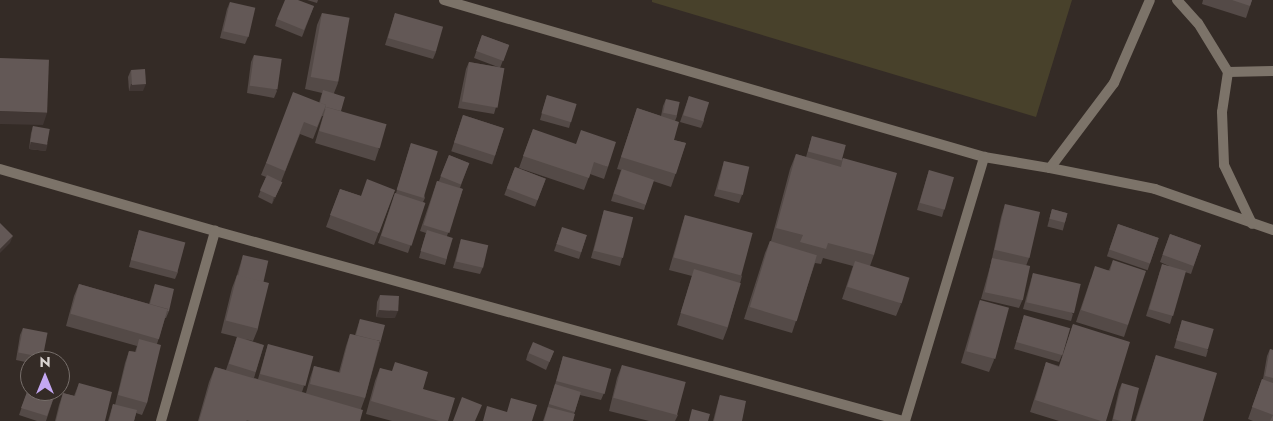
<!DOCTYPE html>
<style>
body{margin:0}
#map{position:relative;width:1273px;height:421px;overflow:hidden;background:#342b26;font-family:Jost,sans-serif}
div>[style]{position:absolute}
.green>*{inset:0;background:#48412b}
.minor>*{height:10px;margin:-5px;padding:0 5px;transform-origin:5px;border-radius:5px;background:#7c7369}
.wall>*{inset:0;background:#544a47;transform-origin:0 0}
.shaded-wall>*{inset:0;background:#413734}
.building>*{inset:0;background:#635856;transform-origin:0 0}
span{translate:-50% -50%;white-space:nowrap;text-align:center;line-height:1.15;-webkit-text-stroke:4.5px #342b26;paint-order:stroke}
.north{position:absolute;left:20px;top:351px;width:50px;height:50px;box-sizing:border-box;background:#342b26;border:1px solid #776f6b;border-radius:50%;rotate:0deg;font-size:14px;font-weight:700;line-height:20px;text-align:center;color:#dbd5d2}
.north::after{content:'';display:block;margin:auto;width:18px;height:22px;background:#c3a7f2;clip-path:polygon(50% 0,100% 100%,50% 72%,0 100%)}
</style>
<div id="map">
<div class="green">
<i style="clip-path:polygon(652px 0,1072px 0,1036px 117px,652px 2px)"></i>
</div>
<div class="minor">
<i style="left:444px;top:0;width:562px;rotate:16.21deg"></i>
<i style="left:984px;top:157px;width:67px;rotate:9.5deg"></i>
<i style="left:1050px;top:168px;width:107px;rotate:11.3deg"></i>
<i style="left:1155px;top:189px;width:125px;rotate:19.2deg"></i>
<i style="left:1177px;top:0;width:31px;rotate:48deg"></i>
<i style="left:1198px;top:23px;width:57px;rotate:58.5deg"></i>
<i style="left:1228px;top:72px;width:45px;rotate:-1.3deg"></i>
<i style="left:1228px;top:72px;width:40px;rotate:98.5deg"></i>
<i style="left:1222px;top:112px;width:53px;rotate:87.8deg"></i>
<i style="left:1224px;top:165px;width:65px;rotate:64.6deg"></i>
<i style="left:1050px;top:168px;width:106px;rotate:-53deg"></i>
<i style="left:1114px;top:83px;width:90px;rotate:-66.6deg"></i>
<i style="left:0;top:169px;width:224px;rotate:16.1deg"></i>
<i style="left:215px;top:231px;width:714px;rotate:15.44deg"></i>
<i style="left:161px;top:421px;width:198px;rotate:-74.1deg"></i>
<i style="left:905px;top:421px;width:276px;rotate:-73.3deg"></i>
</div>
<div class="wall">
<i style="clip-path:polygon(307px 0,318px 0,317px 3px)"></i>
<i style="clip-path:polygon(1203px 0,1252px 0,1246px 18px,1202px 4px)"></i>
<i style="clip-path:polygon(230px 2px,248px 37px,245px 44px,220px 38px,227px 9px)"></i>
<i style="clip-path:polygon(314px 6px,302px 37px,275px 26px,277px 19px)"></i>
<i style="clip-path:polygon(322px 13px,338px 83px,334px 93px,341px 111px,379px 149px,375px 161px,315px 143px,323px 116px,322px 116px,313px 139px,300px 134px,281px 182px,282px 182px,279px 189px,272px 204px,258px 197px,266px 177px,261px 175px,266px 163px,319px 103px,322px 93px,305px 89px,317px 25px)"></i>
<i style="clip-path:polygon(395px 13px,436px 52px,433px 59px,385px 45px)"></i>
<i style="clip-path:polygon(482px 35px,509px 45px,500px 68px,496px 107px,494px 114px,458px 108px,466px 69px,469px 62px,498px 67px,474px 58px)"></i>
<i style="clip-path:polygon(254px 55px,277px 91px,274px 98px,247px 93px,251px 62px)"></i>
<i style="clip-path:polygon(131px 70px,143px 91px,129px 91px,128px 77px)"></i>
<i style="clip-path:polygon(547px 95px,571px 121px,569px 128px,540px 120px)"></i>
<i style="clip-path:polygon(689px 96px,704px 121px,701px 128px,680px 122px)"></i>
<i style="clip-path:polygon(666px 99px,677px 116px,675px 121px,674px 140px,686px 143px,671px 187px,653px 181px,644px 210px,611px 201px,621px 170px,617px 169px,637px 108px,661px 116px,663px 106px)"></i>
<i style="left:463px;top:115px;width:43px;height:38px;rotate:18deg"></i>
<i style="clip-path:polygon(33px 126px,46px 151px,29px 149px,31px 133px)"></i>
<i style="clip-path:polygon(533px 129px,608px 167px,604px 179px,590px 174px,584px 190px,519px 168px)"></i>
<i style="clip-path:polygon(812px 136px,843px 159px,874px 255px,870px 266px,901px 304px,896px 316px,842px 299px,853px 266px,823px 258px,821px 264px,815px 263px,792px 333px,744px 319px,765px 253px,770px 241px,771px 241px,790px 169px,796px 154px,806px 157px)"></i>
<i style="clip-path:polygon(411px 143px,425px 198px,423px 202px,425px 203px,408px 253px,378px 243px,395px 193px,396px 193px)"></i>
<i style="clip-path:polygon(449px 155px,469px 163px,460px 188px,463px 189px,447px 236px,447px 258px,445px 265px,419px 258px,426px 233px,420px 231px,437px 181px,439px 181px)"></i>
<i style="clip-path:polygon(724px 161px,742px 195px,739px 203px,714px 196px)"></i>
<i style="left:515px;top:167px;width:33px;height:30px;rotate:21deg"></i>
<i style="clip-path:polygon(929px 170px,944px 210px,942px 217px,917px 210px)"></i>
<i style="clip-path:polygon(340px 189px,361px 196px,395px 190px,374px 245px,326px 227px)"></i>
<i style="clip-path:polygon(1005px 204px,1029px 258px,1026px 266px,1022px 301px,1019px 308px,981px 299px,991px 263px,1001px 217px)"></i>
<i style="left:1052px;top:209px;width:16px;height:18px;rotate:15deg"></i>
<i style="clip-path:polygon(604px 210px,622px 258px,620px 266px,591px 258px,602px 217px)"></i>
<i style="clip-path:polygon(685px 215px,742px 276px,728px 327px,723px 340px,677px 325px,692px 276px,669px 270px,681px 228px)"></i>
<i style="left:1118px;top:224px;width:43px;height:34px;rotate:19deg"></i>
<i style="clip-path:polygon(139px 230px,178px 272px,175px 279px,129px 267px)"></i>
<i style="clip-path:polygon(560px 234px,587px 235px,579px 259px,554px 251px)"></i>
<i style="clip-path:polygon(1170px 234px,1201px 245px,1191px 274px,1185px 272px,1170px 324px,1146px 316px,1160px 271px,1169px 266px,1160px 262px)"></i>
<i style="clip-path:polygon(461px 239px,483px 267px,480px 274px,453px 268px)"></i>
<i style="clip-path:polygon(243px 255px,263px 281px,258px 329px,253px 341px,245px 339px,264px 345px,254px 378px,258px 379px,268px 344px,304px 386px,302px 392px,306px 393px,310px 378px,314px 366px,339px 372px,346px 346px,350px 334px,355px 335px,360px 319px,380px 344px,365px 398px,361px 409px,360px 421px,198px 421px,209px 382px,215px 367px,226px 370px,237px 337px,221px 333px,232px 288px,237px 275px)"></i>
<i style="clip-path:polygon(1113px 260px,1128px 325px,1124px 337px,1076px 322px,1091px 278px,1109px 270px)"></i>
<i style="clip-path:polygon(1033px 273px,1073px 314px,1071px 321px,1023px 309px)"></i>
<i style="clip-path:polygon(79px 284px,149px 304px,155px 284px,169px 311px,166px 318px,165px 318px,157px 344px,147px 403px,142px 415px,136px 413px,134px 421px,108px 421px,113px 404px,115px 405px,125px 363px,129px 351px,135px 352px,137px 346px,66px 326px,74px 296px)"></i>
<i style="clip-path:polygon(380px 295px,395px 318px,376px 317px,377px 302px)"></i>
<i style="clip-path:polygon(980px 300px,994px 360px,989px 372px,961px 363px,976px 312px)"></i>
<i style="clip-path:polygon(1024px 315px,1062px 355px,1059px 362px,1014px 349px)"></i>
<i style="clip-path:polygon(1182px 320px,1208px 350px,1206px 357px,1174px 348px)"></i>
<i style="clip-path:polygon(1073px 324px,1106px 421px,1059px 421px,1030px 412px,1046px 362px,1059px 366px)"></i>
<i style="clip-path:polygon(23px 328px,44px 358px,43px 361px,30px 361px,30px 363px,16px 360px,20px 335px)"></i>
<i style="clip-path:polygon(1270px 349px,1273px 350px,1273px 421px,1253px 421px,1248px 419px,1262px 379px,1263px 379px,1267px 356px)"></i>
<i style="clip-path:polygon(554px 351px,546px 370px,526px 360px,528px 353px)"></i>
<i style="clip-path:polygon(1156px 355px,1203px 421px,1135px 421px)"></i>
<i style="clip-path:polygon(563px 356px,604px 393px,601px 400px,580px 395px,574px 414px,573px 421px,543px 421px,554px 388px)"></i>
<i style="clip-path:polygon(622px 365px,678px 415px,675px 421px,649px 421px,609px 411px,617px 378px)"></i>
<i style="clip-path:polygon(380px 368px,423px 389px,448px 421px,392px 421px,366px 414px,375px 381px)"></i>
<i style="clip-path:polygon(79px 383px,105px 421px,55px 421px,59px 405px,63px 393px,74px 396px)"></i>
<i style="clip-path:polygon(1122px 383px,1131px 421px,1112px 421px,1119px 390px)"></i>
<i style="clip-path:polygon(30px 384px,56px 391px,46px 421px,37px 421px,19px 415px)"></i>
<i style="clip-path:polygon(720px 395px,742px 421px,713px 421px,718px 402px)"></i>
</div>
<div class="shaded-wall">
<i style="clip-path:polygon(131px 84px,146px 84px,143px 91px,129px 91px)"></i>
<i style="clip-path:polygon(0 111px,47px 113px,43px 125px,0 124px)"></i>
<i style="clip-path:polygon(31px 142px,48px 143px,46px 151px,29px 149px)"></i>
<i style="clip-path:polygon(282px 182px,279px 189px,272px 204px,274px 197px)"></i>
<i style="clip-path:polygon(13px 236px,10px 243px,0 253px,0 249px)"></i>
<i style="clip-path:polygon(379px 310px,398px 311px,395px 318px,376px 317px)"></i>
</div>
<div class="building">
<i style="clip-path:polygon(285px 0,298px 0,314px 6px,304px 30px,277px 19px)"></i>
<i style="clip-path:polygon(1232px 0,1252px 0,1250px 6px)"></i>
<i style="left:230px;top:2px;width:26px;height:30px;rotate:13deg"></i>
<i style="left:322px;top:13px;width:28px;height:65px;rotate:10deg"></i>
<i style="left:395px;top:13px;width:50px;height:26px;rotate:16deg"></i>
<i style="left:482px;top:35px;width:29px;height:17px;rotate:20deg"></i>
<i style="left:254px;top:55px;width:28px;height:31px;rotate:8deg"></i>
<i style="left:0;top:58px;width:49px;height:53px;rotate:2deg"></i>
<i style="left:469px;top:62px;width:36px;height:40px;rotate:10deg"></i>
<i style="left:145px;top:69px;width:15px;height:14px;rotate:86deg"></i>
<i style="clip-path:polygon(323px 90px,345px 97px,341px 111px,326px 107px,326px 109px,325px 109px,326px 105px,320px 103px)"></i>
<i style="clip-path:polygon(293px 92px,326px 105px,317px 127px,304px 122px,285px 171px,266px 163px)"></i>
<i style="left:547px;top:95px;width:31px;height:19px;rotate:17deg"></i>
<i style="left:689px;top:96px;width:21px;height:20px;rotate:17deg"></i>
<i style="left:666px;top:99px;width:14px;height:14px;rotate:12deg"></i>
<i style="left:326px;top:107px;width:63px;height:25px;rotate:16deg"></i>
<i style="clip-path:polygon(637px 108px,679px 122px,674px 140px,686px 143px,676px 174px,621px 157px)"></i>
<i style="left:463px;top:115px;width:43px;height:29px;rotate:18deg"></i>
<i style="left:33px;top:126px;width:17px;height:16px;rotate:10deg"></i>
<i style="clip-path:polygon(533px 129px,576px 144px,581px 130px,616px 142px,608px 167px,594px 162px,589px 178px,523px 156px)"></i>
<i style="left:812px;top:136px;width:35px;height:16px;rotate:15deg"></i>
<i style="left:411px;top:143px;width:28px;height:49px;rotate:17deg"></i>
<i style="clip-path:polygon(796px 154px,841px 167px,843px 158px,897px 173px,874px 255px,828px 243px,826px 249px,800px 242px,803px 235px,776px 228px)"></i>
<i style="left:449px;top:155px;width:22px;height:23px;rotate:22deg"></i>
<i style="left:724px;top:161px;width:26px;height:29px;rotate:13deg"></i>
<i style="left:515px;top:167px;width:33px;height:23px;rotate:21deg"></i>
<i style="left:622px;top:169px;width:34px;height:26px;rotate:19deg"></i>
<i style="left:929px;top:170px;width:26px;height:34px;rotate:16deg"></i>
<i style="left:267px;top:175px;width:17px;height:17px;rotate:25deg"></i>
<i style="clip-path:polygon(367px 179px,395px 190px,379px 233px,330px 215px,340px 189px,361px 196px)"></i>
<i style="left:437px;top:181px;width:27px;height:46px;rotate:17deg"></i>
<i style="left:395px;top:193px;width:32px;height:45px;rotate:18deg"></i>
<i style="left:1005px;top:204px;width:36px;height:47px;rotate:13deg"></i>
<i style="left:1052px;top:209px;width:16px;height:10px;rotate:15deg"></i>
<i style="left:604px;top:210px;width:30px;height:42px;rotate:14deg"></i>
<i style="left:685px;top:215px;width:70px;height:44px;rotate:15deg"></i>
<i style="clip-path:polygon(0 223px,13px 236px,0 249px)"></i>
<i style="left:1118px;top:224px;width:43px;height:27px;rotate:19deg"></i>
<i style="left:562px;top:227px;width:26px;height:18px;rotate:18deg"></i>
<i style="left:139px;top:230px;width:48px;height:31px;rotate:15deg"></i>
<i style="left:427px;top:230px;width:27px;height:22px;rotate:17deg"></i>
<i style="left:1170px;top:234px;width:33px;height:22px;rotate:20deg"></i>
<i style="left:461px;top:239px;width:28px;height:23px;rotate:13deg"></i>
<i style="left:770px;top:241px;width:49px;height:69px;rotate:17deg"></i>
<i style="left:243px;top:255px;width:26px;height:22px;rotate:13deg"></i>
<i style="left:992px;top:258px;width:39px;height:35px;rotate:12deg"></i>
<i style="clip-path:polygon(1113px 260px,1146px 271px,1128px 325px,1081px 310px,1095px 266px,1110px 271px)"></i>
<i style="left:855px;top:261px;width:57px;height:27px;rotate:17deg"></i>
<i style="left:1162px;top:264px;width:25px;height:47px;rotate:16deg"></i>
<i style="left:694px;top:269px;width:49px;height:46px;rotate:17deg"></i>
<i style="left:1033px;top:273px;width:49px;height:30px;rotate:13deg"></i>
<i style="left:237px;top:275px;width:33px;height:47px;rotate:14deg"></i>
<i style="left:79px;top:284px;width:92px;height:31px;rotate:16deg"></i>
<i style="clip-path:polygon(155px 284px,174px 289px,169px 311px,167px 311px,168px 309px,150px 304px)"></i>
<i style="left:380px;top:295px;width:19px;height:15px;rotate:3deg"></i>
<i style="left:980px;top:300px;width:30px;height:53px;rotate:15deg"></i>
<i style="left:1024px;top:315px;width:48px;height:28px;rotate:16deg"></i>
<i style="clip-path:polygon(360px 319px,385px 325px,380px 344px,380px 341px,356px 335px)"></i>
<i style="left:1182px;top:320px;width:33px;height:21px;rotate:16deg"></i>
<i style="clip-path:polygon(1073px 324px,1130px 342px,1106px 421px,1101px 421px,1035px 400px,1046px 362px,1059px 367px)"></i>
<i style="left:23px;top:328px;width:25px;height:25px;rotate:11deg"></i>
<i style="clip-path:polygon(350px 334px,380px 341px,365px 398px,310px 384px,314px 366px,340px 373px)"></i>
<i style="left:237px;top:337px;width:28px;height:28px;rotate:17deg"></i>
<i style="clip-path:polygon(139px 339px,161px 345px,147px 403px,118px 395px,129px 351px,136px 352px)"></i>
<i style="left:533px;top:342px;width:23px;height:12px;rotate:23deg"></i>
<i style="left:268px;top:344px;width:47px;height:31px;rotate:15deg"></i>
<i style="clip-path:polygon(1270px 349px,1273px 350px,1273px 378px,1265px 376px)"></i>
<i style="clip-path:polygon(1156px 355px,1217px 373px,1203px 421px,1136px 421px)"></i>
<i style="left:563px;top:356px;width:50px;height:26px;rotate:15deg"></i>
<i style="clip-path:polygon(395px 362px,428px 372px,423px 389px,455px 398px,448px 421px,439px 421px,371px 401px,380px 368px,392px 371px)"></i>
<i style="left:622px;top:365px;width:66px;height:34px;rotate:15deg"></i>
<i style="clip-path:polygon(215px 367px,363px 410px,360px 421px,250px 421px,247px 420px,246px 421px,199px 421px)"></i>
<i style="clip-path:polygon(60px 372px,63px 373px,60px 380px)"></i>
<i style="clip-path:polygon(1262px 379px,1273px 383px,1273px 421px,1270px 421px,1273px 415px,1252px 407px)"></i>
<i style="clip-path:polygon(79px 383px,112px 392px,105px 421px,56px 421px,63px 393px,75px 396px)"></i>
<i style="clip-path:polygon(1122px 383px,1139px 388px,1131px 421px,1121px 421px,1113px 419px)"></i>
<i style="clip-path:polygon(30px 384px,30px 391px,56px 391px,47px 416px,21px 408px)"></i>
<i style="left:555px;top:384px;width:27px;height:21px;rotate:17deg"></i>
<i style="clip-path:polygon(720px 395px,746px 401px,742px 421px,714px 421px)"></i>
<i style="clip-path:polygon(462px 397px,482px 405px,475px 421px,453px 421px)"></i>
<i style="clip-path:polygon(511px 398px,537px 405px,532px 421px,483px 421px,487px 406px,507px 412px)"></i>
<i style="clip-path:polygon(113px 404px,137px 410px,134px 421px,109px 421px)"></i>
<i style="clip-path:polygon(548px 407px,575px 414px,573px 421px,544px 421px)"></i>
<i style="clip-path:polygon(692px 409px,710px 414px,708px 421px,689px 421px)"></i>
</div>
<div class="north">N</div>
</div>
